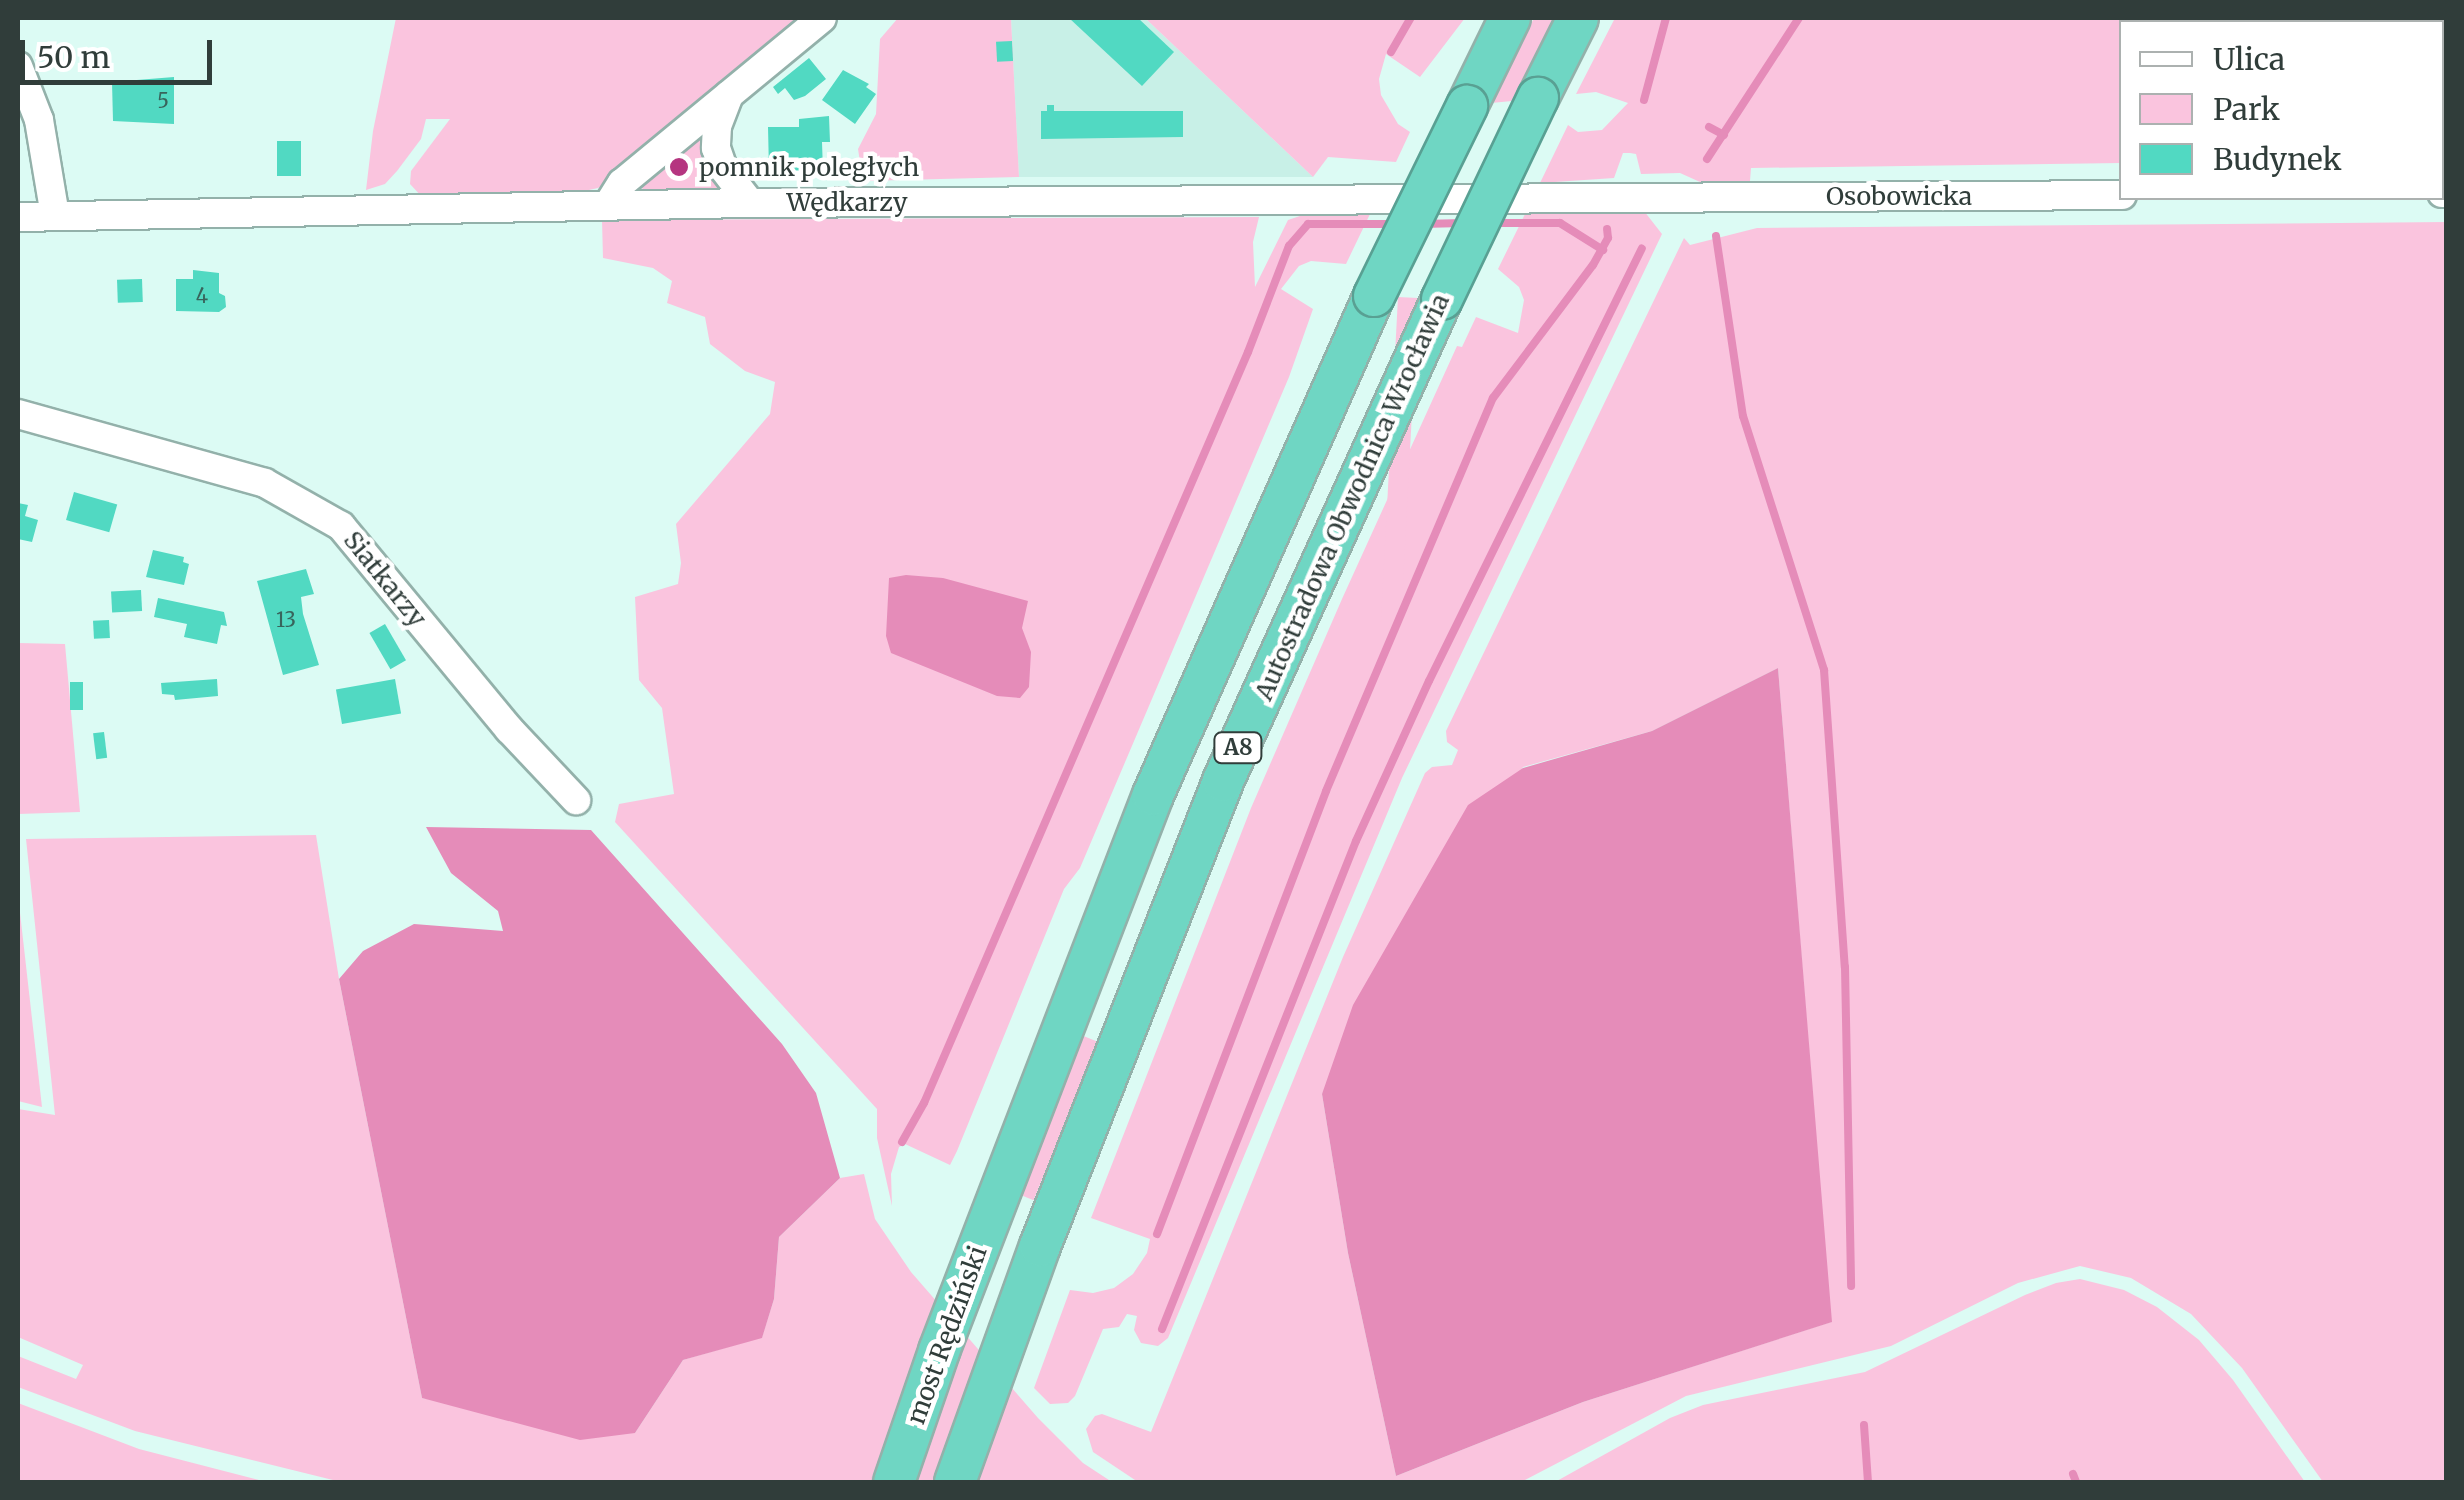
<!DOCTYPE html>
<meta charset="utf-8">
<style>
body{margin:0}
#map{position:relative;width:2464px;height:1500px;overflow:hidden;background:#dcfbf4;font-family:Merriweather,serif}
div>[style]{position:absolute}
.built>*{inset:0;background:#c8f0e7}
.green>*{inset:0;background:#fac4de;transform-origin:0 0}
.forest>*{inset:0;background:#e58cb9}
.stream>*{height:8px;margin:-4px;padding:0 4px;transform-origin:4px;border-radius:4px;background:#e58cb9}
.building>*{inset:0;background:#51d9c2;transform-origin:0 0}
.roads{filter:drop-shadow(2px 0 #93b1aa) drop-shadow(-2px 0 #93b1aa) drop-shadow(0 2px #93b1aa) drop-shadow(0 -2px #93b1aa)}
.minor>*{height:28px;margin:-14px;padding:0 14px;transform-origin:14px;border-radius:14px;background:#fff}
.highway>*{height:40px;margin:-20px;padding:0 20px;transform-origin:20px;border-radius:20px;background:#6fd6c3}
.bridges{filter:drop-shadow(2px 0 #59a093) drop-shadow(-2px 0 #59a093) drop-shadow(0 2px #59a093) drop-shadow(0 -2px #59a093)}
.highway-bridge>*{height:40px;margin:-20px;padding:0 20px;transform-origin:20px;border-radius:20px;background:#6fd6c3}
.dots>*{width:28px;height:28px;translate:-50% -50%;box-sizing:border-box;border:5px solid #fff;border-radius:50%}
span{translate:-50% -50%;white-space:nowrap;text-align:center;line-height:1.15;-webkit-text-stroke:9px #fff;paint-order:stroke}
.number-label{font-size:20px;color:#38645c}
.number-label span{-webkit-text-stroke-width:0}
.shield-label span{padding:2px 8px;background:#fff;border:2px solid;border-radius:8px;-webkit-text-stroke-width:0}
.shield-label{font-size:22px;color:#303d3a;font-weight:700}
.poi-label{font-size:25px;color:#303d3a}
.left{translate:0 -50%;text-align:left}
.street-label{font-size:25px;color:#303d3a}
.frame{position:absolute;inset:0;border:20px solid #303d3a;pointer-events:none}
.legend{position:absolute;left:2119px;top:20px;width:325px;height:180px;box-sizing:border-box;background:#fff;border:2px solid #acb1b0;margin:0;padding:12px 18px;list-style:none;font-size:30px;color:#303d3a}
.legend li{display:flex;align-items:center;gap:20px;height:50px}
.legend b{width:50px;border:2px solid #acb1b0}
.scale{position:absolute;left:20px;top:40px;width:192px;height:45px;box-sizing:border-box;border:5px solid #303d3a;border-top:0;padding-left:12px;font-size:30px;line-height:35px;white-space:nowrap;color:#303d3a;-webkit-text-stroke:8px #fff;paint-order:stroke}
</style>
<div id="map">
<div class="built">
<i style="clip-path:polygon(1011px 18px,1145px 18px,1313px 177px,1019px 177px)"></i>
</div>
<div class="green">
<i style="clip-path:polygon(396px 18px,809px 18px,618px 176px,598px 188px,566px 195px,423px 198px,410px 184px,411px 171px,450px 119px,426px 119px,421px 139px,397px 171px,385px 184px,366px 190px,373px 131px)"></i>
<i style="clip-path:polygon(898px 18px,1011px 18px,1019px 177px,863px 181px,858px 149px,876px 114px,880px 39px)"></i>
<i style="clip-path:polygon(1145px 18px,1465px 18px,1420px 77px,1386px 54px,1379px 79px,1381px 95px,1398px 124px,1410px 132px,1396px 162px,1328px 157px,1313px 177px)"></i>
<i style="clip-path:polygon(1534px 18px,1554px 18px,1512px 101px,1491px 103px)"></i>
<i style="clip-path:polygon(1615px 18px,2446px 18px,2446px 159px,2442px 159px,2442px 22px,2122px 22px,2121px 163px,1751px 168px,1750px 181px,1709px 186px,1680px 173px,1641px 174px,1636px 154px,1630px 153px,1623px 153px,1614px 178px,1540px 183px,1568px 125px,1578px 132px,1602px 130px,1628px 103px,1596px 92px,1576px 94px)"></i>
<i style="clip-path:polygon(702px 134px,718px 186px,715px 191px,643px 191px,641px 183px)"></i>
<i style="clip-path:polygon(1527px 210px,1644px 211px,1662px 234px,1402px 778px,1168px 1338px,1158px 1346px,1141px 1343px,1134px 1330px,1137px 1316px,1127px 1314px,1119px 1327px,1103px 1329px,1075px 1396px,1068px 1403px,1050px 1404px,1034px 1388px,1070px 1290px,1093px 1293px,1114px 1288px,1133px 1274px,1147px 1253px,1150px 1239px,1091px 1218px,1251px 808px,1342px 599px,1457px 346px,1462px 347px,1476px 317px,1518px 333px,1524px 300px,1519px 287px,1498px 269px)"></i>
<i style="clip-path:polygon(1309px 213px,1370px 214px,1346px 264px,1311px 261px,1299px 266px,1281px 289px,1313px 309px,1289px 377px,1080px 868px,1064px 889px,957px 1151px,950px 1165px,905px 1144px,899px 1147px,891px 1174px,892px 1206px,877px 1138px,877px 1109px,615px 822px,619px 804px,674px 794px,662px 708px,639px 680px,635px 597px,678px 584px,681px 563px,676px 524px,770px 414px,775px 382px,745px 371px,710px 344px,705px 317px,667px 303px,672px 281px,653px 268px,603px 258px,602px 220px,1259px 217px,1253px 242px,1255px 287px,1288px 220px)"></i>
<i style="clip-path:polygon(evenodd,2446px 222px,2446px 1482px,2323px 1482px,2242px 1368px,2191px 1314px,2131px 1278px,2080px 1266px,2018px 1283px,1891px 1346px,1686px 1396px,1521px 1482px,1138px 1482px,1093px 1452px,1086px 1429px,1095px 1416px,1102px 1414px,1151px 1432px,1343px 957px,1425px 773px,1432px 767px,1452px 765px,1458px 750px,1447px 742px,1446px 731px,1684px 238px,1690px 245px,1757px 228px,2446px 222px,1778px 668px,1831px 1322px,1583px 1402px,1396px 1476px,1348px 1253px,1322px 1094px,1523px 767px,1652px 731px,1778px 668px)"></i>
<i style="left:1398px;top:297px;width:20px;height:329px;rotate:3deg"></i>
<i style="clip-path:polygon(18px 643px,65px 644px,80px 812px,18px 814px)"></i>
<i style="clip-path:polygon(316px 835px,339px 979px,422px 1398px,635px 1433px,683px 1360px,762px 1337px,774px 1299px,779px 1237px,840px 1178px,864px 1174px,875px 1219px,911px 1272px,1038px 1418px,1083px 1463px,1112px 1482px,341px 1482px,135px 1431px,18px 1387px,18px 1356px,76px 1379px,83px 1365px,18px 1337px,18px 1109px,55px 1115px,26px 839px)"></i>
<i style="clip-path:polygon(18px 895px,42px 1107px,18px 1101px)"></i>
<i style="left:1081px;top:1035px;width:18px;height:171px;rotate:22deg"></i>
<i style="clip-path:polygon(2080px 1279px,2124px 1290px,2157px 1307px,2199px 1340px,2233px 1380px,2305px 1482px,1555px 1482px,1670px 1418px,1703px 1405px,1865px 1372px,2025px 1295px,2056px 1283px)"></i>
<i style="clip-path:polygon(18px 1403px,139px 1449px,267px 1482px,18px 1482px)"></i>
</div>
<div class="forest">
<i style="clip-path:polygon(906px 575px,943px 578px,1028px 601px,1022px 628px,1031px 652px,1029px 687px,1020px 698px,997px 696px,891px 653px,886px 636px,889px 578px)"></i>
<i style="clip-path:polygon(1778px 668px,1832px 1322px,1583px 1402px,1396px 1476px,1348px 1253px,1322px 1094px,1353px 1005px,1468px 805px,1523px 768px,1652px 731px)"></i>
<i style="clip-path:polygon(426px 827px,591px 830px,782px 1044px,816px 1093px,840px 1178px,779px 1237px,774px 1299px,762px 1338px,683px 1360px,635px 1433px,580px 1440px,422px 1398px,339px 979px,363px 951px,414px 924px,503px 931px,498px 911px,451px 873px)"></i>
</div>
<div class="stream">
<i style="left:1391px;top:52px;width:39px;rotate:-60deg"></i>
<i style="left:1644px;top:100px;width:85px;rotate:-75deg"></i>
<i style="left:1709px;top:127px;width:17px;rotate:28deg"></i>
<i style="left:1707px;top:159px;width:168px;rotate:-56.9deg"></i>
<i style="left:1492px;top:223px;width:68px"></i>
<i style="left:1560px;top:223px;width:51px;rotate:32.1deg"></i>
<i style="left:1422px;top:224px;width:41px;rotate:-1.4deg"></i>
<i style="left:1716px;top:236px;width:182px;rotate:81.5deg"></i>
<i style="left:1743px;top:416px;width:267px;rotate:72.3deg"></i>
<i style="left:1824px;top:670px;width:298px;rotate:86deg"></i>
<i style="left:1845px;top:967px;width:319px;rotate:88.9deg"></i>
<i style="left:902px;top:1142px;width:45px;rotate:-60.6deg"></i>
<i style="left:924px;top:1103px;width:818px;rotate:-66.66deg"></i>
<i style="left:1248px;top:352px;width:114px;rotate:-68.9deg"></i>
<i style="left:1289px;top:246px;width:29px;rotate:-49deg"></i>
<i style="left:1308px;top:224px;width:85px"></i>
<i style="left:1157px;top:1234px;width:474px;rotate:-69.1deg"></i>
<i style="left:1326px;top:791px;width:427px;rotate:-67deg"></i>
<i style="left:1493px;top:398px;width:166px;rotate:-53.1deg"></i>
<i style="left:1593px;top:265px;width:31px;rotate:-61deg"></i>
<i style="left:1608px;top:238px;width:9px;rotate:-96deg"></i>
<i style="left:1162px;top:1329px;width:525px;rotate:-68.32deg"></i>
<i style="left:1356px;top:841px;width:176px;rotate:-65.5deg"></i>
<i style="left:1429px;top:681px;width:482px;rotate:-63.8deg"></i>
<i style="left:1864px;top:1425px;width:57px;rotate:86deg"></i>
<i style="left:2073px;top:1474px;width:9px;rotate:69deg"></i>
</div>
<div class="building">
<i style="clip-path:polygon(1069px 18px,1138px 18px,1174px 52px,1142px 86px)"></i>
<i style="left:1012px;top:41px;width:20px;height:16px;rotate:87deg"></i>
<i style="clip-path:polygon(809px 58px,826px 79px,805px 96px,794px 100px,785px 88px,778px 94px,773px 87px)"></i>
<i style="clip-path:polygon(843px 70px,869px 84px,866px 87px,876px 94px,855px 124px,822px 100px)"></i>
<i style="clip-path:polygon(174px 77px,174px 124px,113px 121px,112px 82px)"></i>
<i style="clip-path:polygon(1047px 105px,1054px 105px,1054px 111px,1183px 111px,1183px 137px,1041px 139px,1041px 111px,1047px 111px)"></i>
<i style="clip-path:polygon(829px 116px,830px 142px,822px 142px,823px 171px,769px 171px,768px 127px,799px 127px,799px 119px)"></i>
<i style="left:277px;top:141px;width:24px;height:35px"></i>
<i style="clip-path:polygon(193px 270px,219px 273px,219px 293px,225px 296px,226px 307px,219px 312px,176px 311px,176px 279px,193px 279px)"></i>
<i style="left:142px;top:279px;width:23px;height:25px;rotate:88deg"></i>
<i style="left:74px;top:492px;width:45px;height:29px;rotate:16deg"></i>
<i style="clip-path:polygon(18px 503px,28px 505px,25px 516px,38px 520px,32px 542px,18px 539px)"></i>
<i style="clip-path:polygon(153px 550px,184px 557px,183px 562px,189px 564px,184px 585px,146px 577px)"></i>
<i style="clip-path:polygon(306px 569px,314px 594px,301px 597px,303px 614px,319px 665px,283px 675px,257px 581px)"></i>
<i style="left:141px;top:590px;width:21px;height:30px;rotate:87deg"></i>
<i style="clip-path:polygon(158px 598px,224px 612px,227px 626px,221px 625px,217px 644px,184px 637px,187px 624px,154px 617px)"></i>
<i style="left:109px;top:620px;width:18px;height:16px;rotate:87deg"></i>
<i style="left:385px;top:624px;width:42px;height:18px;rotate:60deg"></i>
<i style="clip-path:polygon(217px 679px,218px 696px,175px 700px,174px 695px,162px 694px,161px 683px)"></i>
<i style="left:395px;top:679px;width:35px;height:60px;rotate:80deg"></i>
<i style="left:70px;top:682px;width:13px;height:28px"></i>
<i style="left:104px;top:732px;width:26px;height:11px;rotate:83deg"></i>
</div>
<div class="roads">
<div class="minor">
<i style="left:18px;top:66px;width:58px;rotate:68.7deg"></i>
<i style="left:39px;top:120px;width:97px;rotate:80.5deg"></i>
<i style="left:729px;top:95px;width:33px;rotate:111deg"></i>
<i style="left:717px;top:126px;width:22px;rotate:93deg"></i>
<i style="left:716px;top:148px;width:21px;rotate:71deg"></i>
<i style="left:723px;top:168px;width:44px;rotate:52.4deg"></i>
<i style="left:2442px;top:193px;width:4px"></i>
<i style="left:608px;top:205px;width:26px;rotate:-58deg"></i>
<i style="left:622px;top:183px;width:259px;rotate:-39.5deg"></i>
<i style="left:18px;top:217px;width:732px;rotate:-1.1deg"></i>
<i style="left:750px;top:203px;width:1372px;rotate:-0.33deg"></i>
<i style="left:18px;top:414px;width:256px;rotate:15.6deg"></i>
<i style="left:265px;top:483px;width:87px;rotate:29.5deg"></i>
<i style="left:341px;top:526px;width:264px;rotate:50.4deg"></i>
<i style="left:509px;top:729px;width:98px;rotate:46.7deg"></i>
</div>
<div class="highway">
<i style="left:1538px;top:98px;width:89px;rotate:-63.4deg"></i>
<i style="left:1467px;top:106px;width:98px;rotate:-64deg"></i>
<i style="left:894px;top:1482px;width:139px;rotate:-71deg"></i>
<i style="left:939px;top:1351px;width:596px;rotate:-68.95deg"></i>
<i style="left:1153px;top:795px;width:546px;rotate:-66.11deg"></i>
<i style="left:955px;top:1482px;width:251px;rotate:-70.2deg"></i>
<i style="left:1040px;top:1246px;width:500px;rotate:-68.5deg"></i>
<i style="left:1223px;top:781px;width:529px;rotate:-65.57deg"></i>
</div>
</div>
<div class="bridges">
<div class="highway-bridge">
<i style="left:1374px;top:296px;width:212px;rotate:-63.9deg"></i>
<i style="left:1442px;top:299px;width:223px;rotate:-64.5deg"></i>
</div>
</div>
<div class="dots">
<i style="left:679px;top:167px;background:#b53580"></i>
</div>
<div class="number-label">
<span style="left:163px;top:100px">5</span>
<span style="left:202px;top:295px">4</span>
<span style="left:286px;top:619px">13</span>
</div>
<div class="shield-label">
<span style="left:1238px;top:748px">A8</span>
</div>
<div class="poi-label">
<span class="left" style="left:699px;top:167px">pomnik poległych</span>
</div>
<div class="street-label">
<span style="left:1899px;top:196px">Osobowicka</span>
<span style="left:847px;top:202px">Wędkarzy</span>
<span style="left:1352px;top:497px;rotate:-66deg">Autostradowa Obwodnica Wrocławia</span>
<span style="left:385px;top:579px;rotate:51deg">Siatkarzy</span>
<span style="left:947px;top:1335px;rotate:-70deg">most Rędziński</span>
</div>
<div class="frame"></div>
<ul class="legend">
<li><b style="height:12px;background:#fff"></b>Ulica</li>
<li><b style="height:28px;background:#fac4de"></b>Park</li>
<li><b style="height:28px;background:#51d9c2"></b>Budynek</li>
</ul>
<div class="scale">50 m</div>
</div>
